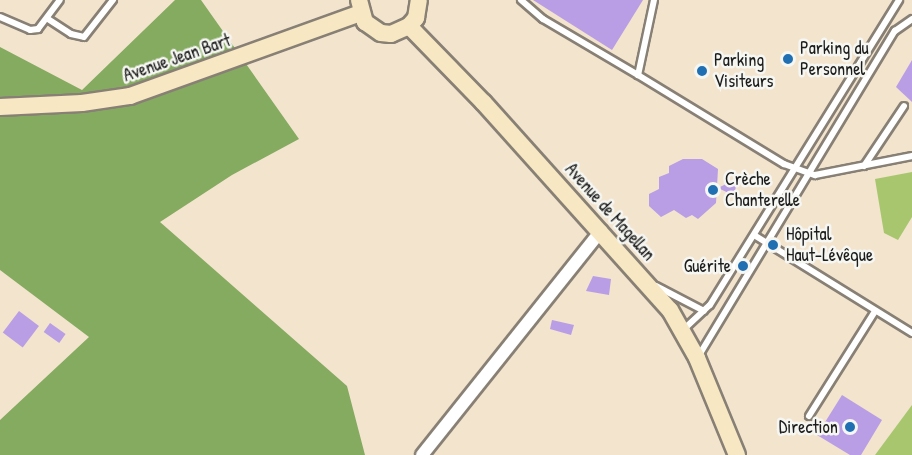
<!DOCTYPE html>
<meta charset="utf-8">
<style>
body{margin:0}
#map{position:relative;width:912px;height:455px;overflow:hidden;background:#f3e4ce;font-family:"Patrick Hand",sans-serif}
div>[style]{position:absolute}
.green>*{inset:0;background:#a7c66e}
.forest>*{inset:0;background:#85ab61}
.building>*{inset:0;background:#b99de5;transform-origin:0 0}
.roads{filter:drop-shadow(2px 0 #888075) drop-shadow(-2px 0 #888075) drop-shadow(0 2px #888075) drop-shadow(0 -2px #888075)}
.lane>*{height:6px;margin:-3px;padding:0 3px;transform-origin:3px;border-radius:3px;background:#fff}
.street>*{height:12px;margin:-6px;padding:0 6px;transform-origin:6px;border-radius:6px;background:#fff}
.secondary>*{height:16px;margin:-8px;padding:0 8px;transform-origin:8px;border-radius:8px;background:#f7e8c3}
.dots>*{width:16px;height:16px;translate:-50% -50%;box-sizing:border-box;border:3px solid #f6f6f2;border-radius:50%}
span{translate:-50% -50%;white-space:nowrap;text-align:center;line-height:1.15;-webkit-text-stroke:5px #f6f6f2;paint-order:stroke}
.poi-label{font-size:18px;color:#1c1c1c}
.left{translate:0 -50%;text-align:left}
.right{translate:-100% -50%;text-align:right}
.street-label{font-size:18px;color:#1c1c1c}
</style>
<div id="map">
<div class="green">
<i style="clip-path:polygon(912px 172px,912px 217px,898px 240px,884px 233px,875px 179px)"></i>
<i style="clip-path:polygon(912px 405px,912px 455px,875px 455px)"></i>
</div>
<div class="forest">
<i style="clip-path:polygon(175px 0,201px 0,299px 139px,232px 175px,160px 222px,347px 386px,365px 455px,0 455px,0 420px,89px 337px,0 270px,0 47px,82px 90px)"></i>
</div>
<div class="building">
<i style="clip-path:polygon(533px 0,643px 0,612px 50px)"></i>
<i style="clip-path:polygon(912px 60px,912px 102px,896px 87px)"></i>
<i style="clip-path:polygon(683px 159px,702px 159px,718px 169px,716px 203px,698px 219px,692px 215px,686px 218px,674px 210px,661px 217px,649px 206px,649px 194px,659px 189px,659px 177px,669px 173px,669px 166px)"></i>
<i style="clip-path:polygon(730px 182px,736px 182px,735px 196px,718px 188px)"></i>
<i style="clip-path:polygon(593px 276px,611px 279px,609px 295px,586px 291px)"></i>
<i style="left:19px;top:311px;width:25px;height:27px;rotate:37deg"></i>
<i style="clip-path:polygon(552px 320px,574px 325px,571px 335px,550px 329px)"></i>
<i style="left:50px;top:323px;width:19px;height:11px;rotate:35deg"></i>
<i style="clip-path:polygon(842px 395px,882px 420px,861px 455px,850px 455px,817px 435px)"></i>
</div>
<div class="roads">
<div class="lane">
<i style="left:521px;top:0;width:29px;rotate:41deg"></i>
<i style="left:543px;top:19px;width:110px;rotate:30.5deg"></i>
<i style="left:654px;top:0;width:77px;rotate:102deg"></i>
<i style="left:638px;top:75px;width:171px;rotate:31.4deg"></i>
<i style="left:784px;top:164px;width:33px;rotate:20deg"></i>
<i style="left:815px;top:175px;width:99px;rotate:-11.1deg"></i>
<i style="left:0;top:17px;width:33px;rotate:23deg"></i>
<i style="left:30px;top:30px;width:8px;rotate:-7deg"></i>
<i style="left:38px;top:29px;width:36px;rotate:-53deg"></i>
<i style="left:48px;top:19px;width:27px;rotate:33deg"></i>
<i style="left:71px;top:34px;width:13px;rotate:13deg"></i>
<i style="left:84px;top:37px;width:47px;rotate:-51.9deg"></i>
<i style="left:864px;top:166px;width:72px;rotate:-56.3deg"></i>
<i style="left:754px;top:235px;width:186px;rotate:31.8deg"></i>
<i style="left:656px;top:286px;width:54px;rotate:27.5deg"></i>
<i style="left:684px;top:329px;width:35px;rotate:-43deg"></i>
<i style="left:710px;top:305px;width:359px;rotate:-58.2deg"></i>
<i style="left:698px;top:357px;width:381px;rotate:-58.9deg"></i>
<i style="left:895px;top:31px;width:21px;rotate:-35deg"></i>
<i style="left:809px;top:416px;width:124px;rotate:-57.8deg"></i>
</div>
<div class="street">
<i style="left:422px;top:455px;width:287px;rotate:-51.4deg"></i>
</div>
<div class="secondary">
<i style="left:359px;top:0;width:23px;rotate:75deg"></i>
<i style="left:365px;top:22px;width:19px;rotate:35deg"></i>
<i style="left:381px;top:33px;width:10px;rotate:6deg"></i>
<i style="left:391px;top:34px;width:20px;rotate:-24deg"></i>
<i style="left:409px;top:26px;width:11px;rotate:-49deg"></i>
<i style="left:416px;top:18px;width:18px;rotate:-81deg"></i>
<i style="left:409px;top:26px;width:107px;rotate:45.8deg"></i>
<i style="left:484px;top:103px;width:278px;rotate:48.1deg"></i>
<i style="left:670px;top:310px;width:55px;rotate:60.6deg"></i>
<i style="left:697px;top:358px;width:105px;rotate:67.6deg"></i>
<i style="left:0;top:107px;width:82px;rotate:-2.8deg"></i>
<i style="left:82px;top:103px;width:49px;rotate:-8.3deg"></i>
<i style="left:130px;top:96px;width:245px;rotate:-19.8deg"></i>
</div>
</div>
<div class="dots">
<i style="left:788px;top:59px;background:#1f6fb2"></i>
<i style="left:702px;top:71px;background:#1f6fb2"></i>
<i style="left:713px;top:190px;background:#1f6fb2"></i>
<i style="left:773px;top:245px;background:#1f6fb2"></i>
<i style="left:743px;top:266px;background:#1f6fb2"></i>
<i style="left:850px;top:427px;background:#1f6fb2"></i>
</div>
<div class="poi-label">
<span class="left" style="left:800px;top:59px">Parking du<br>Personnel</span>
<span class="left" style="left:714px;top:71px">Parking<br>Visiteurs</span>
<span class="left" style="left:725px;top:190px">Crèche<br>Chanterelle</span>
<span class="left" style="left:786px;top:245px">Hôpital<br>Haut-Lévêque</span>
<span class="right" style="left:731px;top:266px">Guérite</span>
<span class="right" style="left:838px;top:427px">Direction</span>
</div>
<div class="street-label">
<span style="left:177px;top:58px;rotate:-19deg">Avenue Jean Bart</span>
<span style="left:610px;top:212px;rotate:48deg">Avenue de Magellan</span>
</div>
</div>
